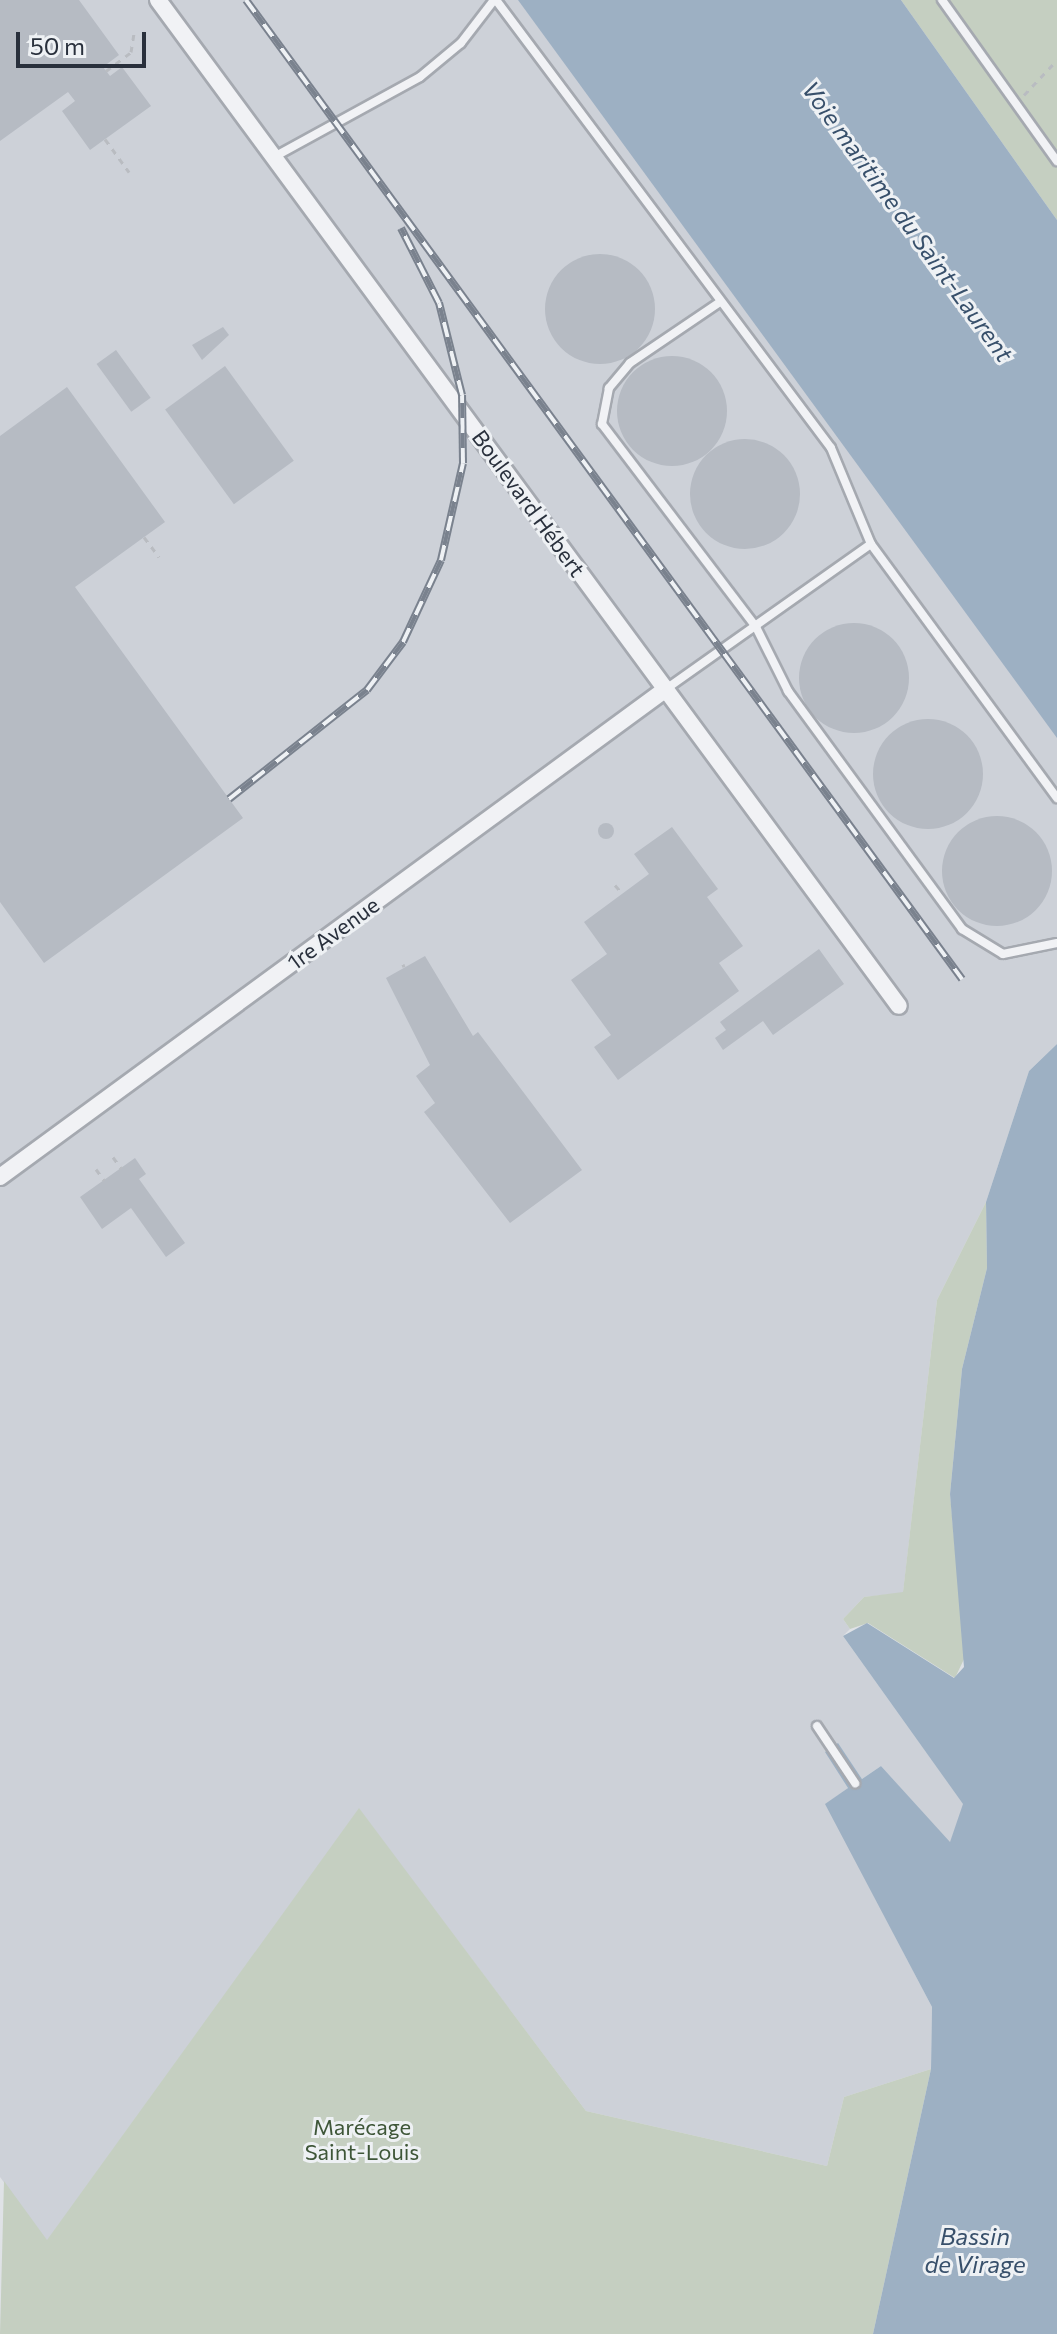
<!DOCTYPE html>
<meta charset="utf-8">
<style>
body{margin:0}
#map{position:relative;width:1057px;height:2334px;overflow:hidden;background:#dfe2e6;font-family:Commissioner,sans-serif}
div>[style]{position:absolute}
.built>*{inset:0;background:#cdd1d8}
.green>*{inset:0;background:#c5cfc1}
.water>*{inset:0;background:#9db0c3}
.building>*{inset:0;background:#b6bbc3;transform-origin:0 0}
.round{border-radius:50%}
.path>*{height:3px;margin-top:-1.5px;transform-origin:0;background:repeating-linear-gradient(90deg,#b9bcc1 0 6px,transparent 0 12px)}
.roads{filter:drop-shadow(2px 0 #a5a9b0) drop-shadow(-2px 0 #a5a9b0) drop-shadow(0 2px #a5a9b0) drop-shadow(0 -2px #a5a9b0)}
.service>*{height:8px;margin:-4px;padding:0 4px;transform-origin:4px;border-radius:4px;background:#f1f2f5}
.minor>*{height:16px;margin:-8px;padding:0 8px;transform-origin:8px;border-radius:8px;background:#f1f2f5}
.rail>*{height:8px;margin-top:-4px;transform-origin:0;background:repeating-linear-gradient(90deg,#eef1f4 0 15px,#7a828e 0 30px);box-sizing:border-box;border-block:2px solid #7a828e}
span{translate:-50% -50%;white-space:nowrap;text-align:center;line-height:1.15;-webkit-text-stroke:6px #eef1f4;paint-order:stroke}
.street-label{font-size:22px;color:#29303c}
.park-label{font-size:22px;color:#3e5638}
.water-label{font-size:24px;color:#38506b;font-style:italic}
.scale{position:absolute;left:16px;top:32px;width:130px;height:36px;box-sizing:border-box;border:4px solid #29303c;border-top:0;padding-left:10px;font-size:24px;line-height:28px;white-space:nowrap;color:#29303c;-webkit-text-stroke:6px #eef1f4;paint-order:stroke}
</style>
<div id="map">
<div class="built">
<i style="clip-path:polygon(0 0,519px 0,1057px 732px,1057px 1044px,1029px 1071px,986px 1202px,937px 1300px,903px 1593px,864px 1597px,843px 1619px,850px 1629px,843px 1636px,964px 1805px,950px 1843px,881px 1766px,862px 1779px,838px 1744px,848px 1788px,826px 1804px,932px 2007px,931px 2069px,844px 2097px,827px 2166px,586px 2111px,359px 1809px,47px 2241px,0 2177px)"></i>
</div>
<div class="green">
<i style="clip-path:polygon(901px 0,1057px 0,1057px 220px)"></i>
<i style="clip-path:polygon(986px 1202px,987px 1268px,962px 1369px,950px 1494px,965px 1657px,955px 1678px,868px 1623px,850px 1629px,843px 1619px,864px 1597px,903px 1592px,937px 1300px)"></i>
<i style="clip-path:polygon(359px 1808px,586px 2111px,827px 2166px,844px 2097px,931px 2069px,873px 2334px,0 2334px,4px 2181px,47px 2240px)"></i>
</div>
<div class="water">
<i style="clip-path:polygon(518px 0,901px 0,1057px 220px,1057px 738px)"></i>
<i style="clip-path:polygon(1057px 1044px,1057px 2334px,873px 2334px,931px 2069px,932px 2007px,825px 1804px,848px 1788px,825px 1752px,838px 1743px,862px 1779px,881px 1766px,950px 1842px,963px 1804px,843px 1636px,867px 1623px,954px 1678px,964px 1667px,950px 1494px,962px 1369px,987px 1268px,986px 1202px,1029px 1071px)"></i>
</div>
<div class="building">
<i style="clip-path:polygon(0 0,79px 0,119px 55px,103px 67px,110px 76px,122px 67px,151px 106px,90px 150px,62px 111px,75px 101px,68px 92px,0 141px)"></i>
<i class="round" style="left:545px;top:254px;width:110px;height:110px"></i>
<i style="clip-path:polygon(223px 327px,229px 335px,202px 360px,192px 345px)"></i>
<i style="left:116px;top:350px;width:59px;height:24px;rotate:54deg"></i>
<i class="round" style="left:617px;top:356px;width:110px;height:110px"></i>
<i style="left:225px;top:366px;width:117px;height:74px;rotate:54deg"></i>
<i style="clip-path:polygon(67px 387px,165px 522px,75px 587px,243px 818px,44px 963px,0 902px,0 436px)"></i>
<i class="round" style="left:690px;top:439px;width:110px;height:110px"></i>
<i class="round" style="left:799px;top:623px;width:110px;height:110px"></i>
<i class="round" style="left:873px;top:719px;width:110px;height:110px"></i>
<i class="round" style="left:942px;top:816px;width:110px;height:110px"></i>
<i class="round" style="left:598px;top:823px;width:16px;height:16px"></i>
<i style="clip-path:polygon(672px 827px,718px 889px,707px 897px,743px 946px,719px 963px,739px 991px,618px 1080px,594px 1047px,611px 1035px,571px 980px,607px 954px,584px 922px,649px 874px,634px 854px)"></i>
<i style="clip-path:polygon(819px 949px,844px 984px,773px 1035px,763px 1021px,723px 1050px,715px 1038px,726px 1030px,720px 1022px)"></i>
<i style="clip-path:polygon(425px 956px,473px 1036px,478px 1032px,582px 1170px,510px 1223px,424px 1112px,435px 1103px,416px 1076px,430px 1065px,386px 978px)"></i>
<i style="clip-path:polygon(135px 1158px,146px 1174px,139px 1179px,185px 1243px,166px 1257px,131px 1208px,102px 1229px,80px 1197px)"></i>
</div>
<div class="path">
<i style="left:106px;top:71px;width:31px;rotate:-37deg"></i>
<i style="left:131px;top:52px;width:18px;rotate:-81deg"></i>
<i style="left:1024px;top:95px;width:48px;rotate:-46.7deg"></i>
<i style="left:105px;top:139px;width:41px;rotate:54deg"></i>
<i style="left:144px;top:537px;width:25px;rotate:53deg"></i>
<i style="left:615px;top:885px;width:11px;rotate:49deg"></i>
<i style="left:403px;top:964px;width:3px;rotate:72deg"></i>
<i style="left:113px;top:1157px;width:14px;rotate:54deg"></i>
<i style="left:96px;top:1169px;width:14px;rotate:54deg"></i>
</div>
<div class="roads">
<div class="service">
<i style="left:496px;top:0;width:559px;rotate:53.21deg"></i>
<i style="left:831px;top:448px;width:104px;rotate:67.4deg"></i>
<i style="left:871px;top:544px;width:315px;rotate:53.8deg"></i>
<i style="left:942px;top:0;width:198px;rotate:54.5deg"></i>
<i style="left:274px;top:157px;width:166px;rotate:-28.7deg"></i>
<i style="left:420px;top:77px;width:53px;rotate:-39.7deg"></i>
<i style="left:461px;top:43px;width:54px;rotate:-52.5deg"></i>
<i style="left:720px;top:302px;width:109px;rotate:145.9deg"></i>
<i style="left:630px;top:363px;width:33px;rotate:130deg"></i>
<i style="left:609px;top:388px;width:37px;rotate:101deg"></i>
<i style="left:602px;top:424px;width:255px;rotate:52.8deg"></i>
<i style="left:756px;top:627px;width:72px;rotate:63.4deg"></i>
<i style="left:788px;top:691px;width:295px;rotate:53.8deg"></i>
<i style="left:962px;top:929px;width:48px;rotate:31.4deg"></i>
<i style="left:1003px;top:954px;width:55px;rotate:-11.5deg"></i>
<i style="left:666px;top:689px;width:251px;rotate:-35.3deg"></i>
<i style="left:817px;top:1726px;width:69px;rotate:56.3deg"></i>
</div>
<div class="minor">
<i style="left:158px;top:0;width:1249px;rotate:53.63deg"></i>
<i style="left:0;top:1177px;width:826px;rotate:-36.23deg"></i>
</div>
</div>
<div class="rail">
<i style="left:246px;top:0;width:1213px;rotate:53.82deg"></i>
<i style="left:229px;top:799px;width:176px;rotate:-38.3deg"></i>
<i style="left:367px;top:690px;width:60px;rotate:-53.1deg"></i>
<i style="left:403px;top:642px;width:90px;rotate:-65.1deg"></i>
<i style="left:441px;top:560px;width:99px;rotate:-77.2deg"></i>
<i style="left:463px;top:463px;width:68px;rotate:-90.8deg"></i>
<i style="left:462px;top:395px;width:95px;rotate:-104deg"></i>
<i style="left:439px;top:303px;width:84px;rotate:-116.9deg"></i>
</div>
<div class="street-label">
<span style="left:529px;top:503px;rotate:54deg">Boulevard Hébert</span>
<span style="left:333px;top:933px;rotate:-36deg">1re Avenue</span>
</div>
<div class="park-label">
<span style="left:362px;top:2139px">Marécage<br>Saint-Louis</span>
</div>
<div class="water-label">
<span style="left:908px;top:221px;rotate:54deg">Voie maritime du Saint-Laurent</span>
<span style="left:975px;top:2250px">Bassin<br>de Virage</span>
</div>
<div class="scale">50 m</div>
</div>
